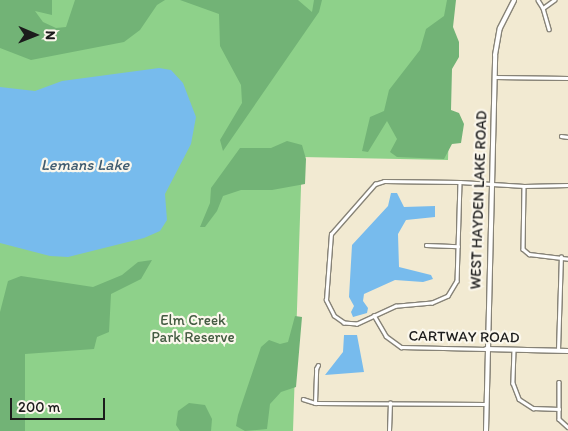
<!DOCTYPE html>
<style>
body{margin:0}
#map{position:relative;width:568px;height:431px;overflow:hidden;background:#f2ead2;font-family:Itim,sans-serif}
div>[style]{position:absolute}
.green>*{inset:0;background:#8ed18a}
.forest>*{inset:0;background:#72b376}
.water>*{inset:0;background:#77bbed}
.roads{filter:drop-shadow(1px 0 #878377) drop-shadow(-1px 0 #878377) drop-shadow(0 1px #878377) drop-shadow(0 -1px #878377)}
.street>*{height:2.5px;margin:-1.25px;padding:0 1.25px;transform-origin:1.25px;border-radius:1.25px;background:#fff}
.secondary>*{height:4px;margin:-2px;padding:0 2px;transform-origin:2px;border-radius:2px;background:#fff}
span{translate:-50% -50%;white-space:nowrap;text-align:center;line-height:1.15;-webkit-text-stroke:4.5px #fbf7ec;paint-order:stroke}
.street-label{font-size:15px;color:#1c1c1c}
.park-label{font-size:15px;color:#445b42}
.water-label{font-size:16px;color:#405c70;font-style:italic}
.north{position:absolute;left:10px;top:10px;width:50px;height:50px;-webkit-text-stroke:4px #fbf7ec;paint-order:stroke;rotate:91deg;font-size:14px;font-weight:700;line-height:20px;text-align:center;color:#1c1c1c}
.north::after{content:'';display:block;margin:auto;width:18px;height:22px;background:#1c1c1c;clip-path:polygon(50% 0,100% 100%,50% 72%,0 100%)}
.scale{position:absolute;left:10px;top:398px;width:95px;height:22px;box-sizing:border-box;border:2px solid #1c1c1c;border-top:0;padding-left:6px;font-size:15px;line-height:18px;white-space:nowrap;color:#1c1c1c;-webkit-text-stroke:4px #fbf7ec;paint-order:stroke}
</style>
<div id="map">
<div class="green">
<i style="clip-path:polygon(0 0,453px 0,448px 160px,302px 157px,293px 431px,0 431px)"></i>
</div>
<div class="forest">
<i style="clip-path:polygon(0 0,52px 0,52px 15px,35px 11px,43px 22px,56px 28px,66px 27px,75px 0,165px 0,157px 5px,140px 30px,124px 42px,31px 60px,0 48px)"></i>
<i style="clip-path:polygon(180px 0,298px 0,312px 12px,314px 0,322px 0,319px 12px,223px 151px,220px 140px,242px 103px,241px 85px,220px 46px,219px 14px)"></i>
<i style="clip-path:polygon(447px 0,456px 0,453px 27px,459px 42px,459px 57px,452px 69px,451px 110px,459px 113px,464px 124px,461px 143px,452px 144px,444px 159px,397px 157px,390px 152px,397px 139px,387px 121px,368px 152px,362px 151px,370px 117px,384px 111px,389px 90px,420px 50px,426px 29px,444px 16px)"></i>
<i style="clip-path:polygon(287px 141px,302px 145px,306px 159px,305px 184px,272px 190px,241px 190px,223px 196px,217px 211px,205px 227px,200px 227px,210px 203px,211px 188px,240px 148px,271px 148px)"></i>
<i style="clip-path:polygon(152px 260px,141px 279px,111px 294px,109px 332px,97px 337px,94px 349px,25px 354px,25px 431px,0 431px,0 312px,8px 281px,21px 276px,93px 287px,122px 275px,138px 262px)"></i>
<i style="clip-path:polygon(295px 316px,302px 317px,296px 387px,281px 392px,270px 404px,267px 429px,245px 431px,236px 426px,238px 415px,261px 347px,269px 340px,280px 344px,288px 342px)"></i>
<i style="clip-path:polygon(189px 403px,205px 405px,212px 419px,211px 431px,180px 431px,176px 425px,178px 411px)"></i>
</div>
<div class="water">
<i style="clip-path:polygon(159px 68px,171px 70px,183px 83px,196px 117px,191px 144px,165px 194px,167px 220px,160px 231px,144px 238px,68px 257px,50px 256px,0 243px,0 87px,35px 91px,62px 81px)"></i>
<i style="clip-path:polygon(391px 193px,397px 193px,404px 207px,435px 206px,435px 217px,406px 220px,398px 234px,399px 267px,431px 275px,433px 279px,423px 282px,395px 280px,364px 294px,363px 301px,368px 308px,367px 313px,353px 317px,351px 312px,354px 306px,349px 297px,352px 245px,388px 206px)"></i>
<i style="clip-path:polygon(344px 335px,357px 335px,364px 372px,325px 375px,343px 352px)"></i>
</div>
<div class="roads">
<div class="street">
<i style="left:538px;top:0;width:9px;rotate:58deg"></i>
<i style="left:543px;top:8px;width:22px;rotate:74deg"></i>
<i style="left:543px;top:8px;width:14px;rotate:-36deg"></i>
<i style="left:495px;top:77px;width:73px;rotate:0.8deg"></i>
<i style="left:561px;top:136px;width:7px;rotate:8deg"></i>
<i style="left:460px;top:182px;width:99px;rotate:91.7deg"></i>
<i style="left:457px;top:281px;width:17px;rotate:121deg"></i>
<i style="left:448px;top:296px;width:17px;rotate:156deg"></i>
<i style="left:432px;top:303px;width:36px;rotate:175deg"></i>
<i style="left:396px;top:306px;width:43px;rotate:155.2deg"></i>
<i style="left:357px;top:324px;width:13px;rotate:-176deg"></i>
<i style="left:344px;top:323px;width:12px;rotate:-145deg"></i>
<i style="left:334px;top:316px;width:18px;rotate:-117deg"></i>
<i style="left:326px;top:300px;width:66px;rotate:-85.7deg"></i>
<i style="left:331px;top:234px;width:67px;rotate:-48.7deg"></i>
<i style="left:375px;top:184px;width:9px;rotate:-18deg"></i>
<i style="left:384px;top:181px;width:76px;rotate:0.8deg"></i>
<i style="left:460px;top:182px;width:64px;rotate:3.6deg"></i>
<i style="left:524px;top:186px;width:44px;rotate:-1.3deg"></i>
<i style="left:524px;top:186px;width:63px;rotate:90.9deg"></i>
<i style="left:523px;top:249px;width:8px;rotate:40deg"></i>
<i style="left:529px;top:254px;width:39px;rotate:7deg"></i>
<i style="left:426px;top:245px;width:32px;rotate:2deg"></i>
<i style="left:374px;top:315px;width:24px;rotate:60deg"></i>
<i style="left:386px;top:336px;width:19px;rotate:36deg"></i>
<i style="left:401px;top:347px;width:85px;rotate:1.3deg"></i>
<i style="left:514px;top:350px;width:33px;rotate:92deg"></i>
<i style="left:513px;top:383px;width:17px;rotate:69deg"></i>
<i style="left:519px;top:399px;width:17px;rotate:33deg"></i>
<i style="left:533px;top:408px;width:26px;rotate:2deg"></i>
<i style="left:558px;top:350px;width:93px;rotate:-88.2deg"></i>
<i style="left:559px;top:382px;width:37px;rotate:90deg"></i>
<i style="left:559px;top:419px;width:12px;rotate:42deg"></i>
<i style="left:303px;top:399px;width:13px;rotate:18deg"></i>
<i style="left:315px;top:403px;width:171px;rotate:0.3deg"></i>
<i style="left:315px;top:403px;width:34px;rotate:-88deg"></i>
<i style="left:316px;top:369px;width:4px;rotate:-63deg"></i>
<i style="left:389px;top:431px;width:28px;rotate:-88deg"></i>
</div>
<div class="secondary">
<i style="left:486px;top:349px;width:82px;rotate:1.4deg"></i>
<i style="left:486px;top:431px;width:376px;rotate:-88.6deg"></i>
<i style="left:495px;top:55px;width:27px;rotate:-80deg"></i>
<i style="left:500px;top:28px;width:31px;rotate:-63deg"></i>
</div>
</div>
<div class="street-label">
<span style="left:479px;top:200px;rotate:-88deg">WEST HAYDEN LAKE ROAD</span>
<span style="left:464px;top:337px;rotate:1deg">CARTWAY ROAD</span>
</div>
<div class="park-label">
<span style="left:193px;top:329px">Elm Creek<br>Park Reserve</span>
</div>
<div class="water-label">
<span style="left:85px;top:165px">Lemans Lake</span>
</div>
<div class="north">N</div>
<div class="scale">200 m</div>
</div>
